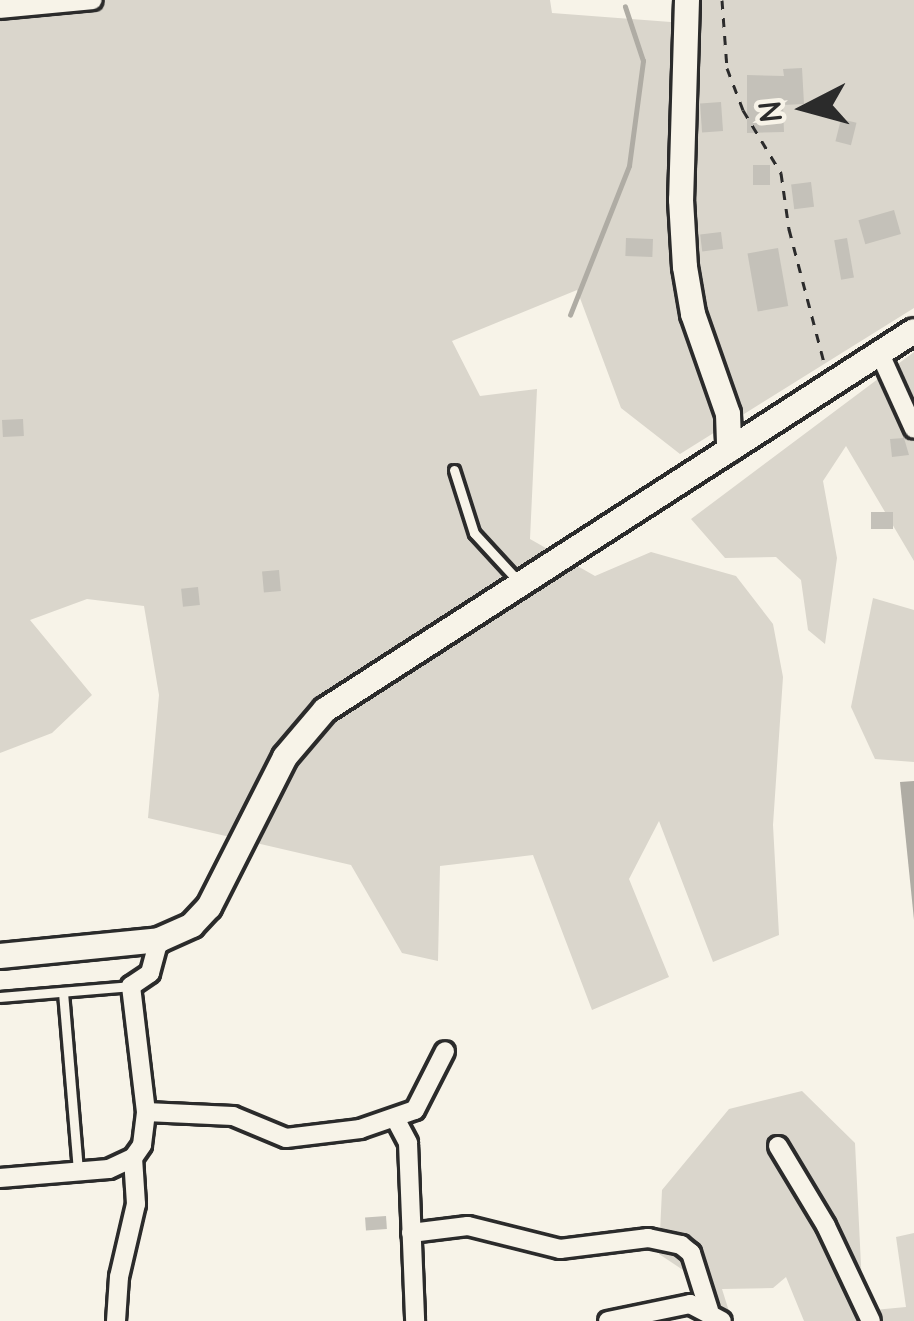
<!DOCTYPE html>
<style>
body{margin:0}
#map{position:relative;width:914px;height:1321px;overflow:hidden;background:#f7f3e8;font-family:"Comic Neue",sans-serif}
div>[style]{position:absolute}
.green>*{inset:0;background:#dad6cc}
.water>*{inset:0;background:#afaca4}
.stream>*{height:4.5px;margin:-2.25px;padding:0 2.25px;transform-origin:2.25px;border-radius:2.25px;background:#afaca4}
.building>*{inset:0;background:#c4c1b9;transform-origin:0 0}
.path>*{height:3px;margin-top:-1.5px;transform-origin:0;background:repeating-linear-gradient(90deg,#2b2b2b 0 9px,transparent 0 18px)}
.roads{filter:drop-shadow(3px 0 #2b2b2b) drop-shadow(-3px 0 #2b2b2b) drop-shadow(0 3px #2b2b2b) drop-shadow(0 -3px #2b2b2b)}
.lane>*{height:9px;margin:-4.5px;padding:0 4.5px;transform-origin:4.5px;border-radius:4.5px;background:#f7f3e8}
.street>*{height:18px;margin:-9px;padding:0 9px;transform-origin:9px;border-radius:9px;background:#f7f3e8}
.secondary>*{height:24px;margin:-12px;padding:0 12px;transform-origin:12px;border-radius:12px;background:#f7f3e8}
span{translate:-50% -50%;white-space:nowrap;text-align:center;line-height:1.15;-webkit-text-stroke:12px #f7f3e8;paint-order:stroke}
.north{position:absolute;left:746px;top:48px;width:120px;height:120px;-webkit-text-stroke:9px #f7f3e8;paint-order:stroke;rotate:264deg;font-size:33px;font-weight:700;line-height:48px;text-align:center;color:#2b2b2b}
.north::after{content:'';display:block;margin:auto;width:42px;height:54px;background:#2b2b2b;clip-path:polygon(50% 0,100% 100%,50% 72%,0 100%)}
</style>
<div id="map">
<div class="green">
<i style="clip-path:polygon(0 0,550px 0,552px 13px,684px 23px,694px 0,914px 0,914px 308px,680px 454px,621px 408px,577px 290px,452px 341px,480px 396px,537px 389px,530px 539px,595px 576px,651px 552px,736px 576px,773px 624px,783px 677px,773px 825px,779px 935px,713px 962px,659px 821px,629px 879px,669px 977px,592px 1010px,533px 855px,440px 866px,438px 961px,402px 953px,351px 865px,148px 818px,159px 695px,144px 606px,87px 599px,30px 620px,92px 695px,52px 733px,0 753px)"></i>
<i style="clip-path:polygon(914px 352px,914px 561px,846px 446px,823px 481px,837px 558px,825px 644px,808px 630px,801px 580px,776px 557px,725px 558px,691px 519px)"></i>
<i style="clip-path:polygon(873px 598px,914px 610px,914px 762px,875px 759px,851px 707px)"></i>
<i style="clip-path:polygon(802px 1091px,855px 1143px,862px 1285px,874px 1310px,906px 1307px,896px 1237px,914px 1233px,914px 1321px,804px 1321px,786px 1277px,773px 1288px,722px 1289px,732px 1321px,697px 1321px,689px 1274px,659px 1254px,662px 1190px,729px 1109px)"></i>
</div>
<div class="water">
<i style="clip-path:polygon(914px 781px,914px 920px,900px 782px)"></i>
</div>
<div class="stream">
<i style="left:570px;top:315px;width:160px;rotate:-68.4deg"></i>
<i style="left:629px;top:166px;width:106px;rotate:-82.4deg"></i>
<i style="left:643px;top:61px;width:57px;rotate:-108.4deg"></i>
</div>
<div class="building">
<i style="clip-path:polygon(802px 68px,804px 104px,783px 105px,784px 132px,747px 133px,747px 75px,784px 76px,783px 69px)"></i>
<i style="left:721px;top:102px;width:29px;height:21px;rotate:86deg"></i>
<i style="left:841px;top:119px;width:16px;height:23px;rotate:14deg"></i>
<i style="left:753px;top:165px;width:17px;height:20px"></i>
<i style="left:811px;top:182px;width:25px;height:20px;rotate:83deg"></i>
<i style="left:894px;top:210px;width:25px;height:37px;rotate:74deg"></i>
<i style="left:721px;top:232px;width:17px;height:21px;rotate:83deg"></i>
<i style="left:626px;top:238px;width:27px;height:18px;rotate:2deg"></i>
<i style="left:847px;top:238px;width:40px;height:13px;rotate:80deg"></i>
<i style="left:778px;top:248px;width:59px;height:31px;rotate:80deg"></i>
<i style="left:23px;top:419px;width:17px;height:21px;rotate:87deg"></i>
<i style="clip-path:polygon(904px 438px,909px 455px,892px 457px,890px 439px)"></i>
<i style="left:871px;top:512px;width:22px;height:17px"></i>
<i style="left:279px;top:570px;width:21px;height:17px;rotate:85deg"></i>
<i style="left:198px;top:587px;width:18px;height:17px;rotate:84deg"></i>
<i style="left:386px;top:1216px;width:13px;height:21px;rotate:86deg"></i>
</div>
<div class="path">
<i style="left:722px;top:0;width:68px;rotate:85.8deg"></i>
<i style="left:727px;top:68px;width:45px;rotate:69.1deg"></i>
<i style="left:743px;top:110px;width:74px;rotate:58.9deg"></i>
<i style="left:781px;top:173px;width:57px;rotate:81.9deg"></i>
<i style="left:789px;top:229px;width:138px;rotate:75.3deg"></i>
</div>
<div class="roads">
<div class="lane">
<i style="left:454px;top:470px;width:66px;rotate:72.4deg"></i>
<i style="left:474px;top:533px;width:67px;rotate:47.4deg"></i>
<i style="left:63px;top:992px;width:180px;rotate:85.2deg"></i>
<i style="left:0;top:997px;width:131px;rotate:-4.8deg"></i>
</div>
<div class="street">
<i style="left:0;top:9px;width:93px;rotate:-5.5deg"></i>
<i style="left:880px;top:354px;width:82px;rotate:65.6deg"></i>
<i style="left:146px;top:1112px;width:87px;rotate:2.6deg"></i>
<i style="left:233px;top:1116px;width:57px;rotate:22.5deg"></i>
<i style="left:286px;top:1138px;width:75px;rotate:-6.9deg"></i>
<i style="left:360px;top:1129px;width:58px;rotate:-19.1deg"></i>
<i style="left:415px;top:1110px;width:66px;rotate:-63deg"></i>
<i style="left:396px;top:1120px;width:26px;rotate:62deg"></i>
<i style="left:408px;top:1143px;width:178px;rotate:87.7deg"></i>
<i style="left:778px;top:1146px;width:93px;rotate:59deg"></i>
<i style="left:826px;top:1226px;width:105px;rotate:64.7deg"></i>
<i style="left:0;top:1178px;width:109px;rotate:-4.7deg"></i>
<i style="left:109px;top:1169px;width:26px;rotate:-25deg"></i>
<i style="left:133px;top:1158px;width:16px;rotate:-55deg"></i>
<i style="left:142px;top:1145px;width:33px;rotate:-83deg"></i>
<i style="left:146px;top:1112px;width:127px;rotate:-96.8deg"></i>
<i style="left:131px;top:986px;width:23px;rotate:-34deg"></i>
<i style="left:150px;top:973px;width:34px;rotate:-75deg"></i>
<i style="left:411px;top:1233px;width:57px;rotate:-7deg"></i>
<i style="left:468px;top:1226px;width:95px;rotate:14deg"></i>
<i style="left:560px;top:1249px;width:89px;rotate:-7.1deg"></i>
<i style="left:648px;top:1238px;width:34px;rotate:12deg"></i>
<i style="left:681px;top:1245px;width:13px;rotate:39deg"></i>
<i style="left:691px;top:1253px;width:60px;rotate:72.5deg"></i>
<i style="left:116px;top:1321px;width:44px;rotate:-86.1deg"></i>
<i style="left:119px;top:1277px;width:75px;rotate:-76.9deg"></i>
<i style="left:136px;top:1204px;width:46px;rotate:-93.7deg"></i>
<i style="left:608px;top:1321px;width:84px;rotate:-11.7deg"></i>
<i style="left:690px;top:1304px;width:36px;rotate:28deg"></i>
</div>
<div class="secondary">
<i style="left:687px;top:0;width:200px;rotate:91.7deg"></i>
<i style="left:681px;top:200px;width:67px;rotate:86.6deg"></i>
<i style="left:685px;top:267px;width:48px;rotate:80.3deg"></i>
<i style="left:693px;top:314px;width:106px;rotate:70.7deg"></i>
<i style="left:728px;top:414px;width:36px;rotate:88deg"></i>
<i style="left:0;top:956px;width:160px;rotate:-5.7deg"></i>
<i style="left:159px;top:940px;width:36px;rotate:-24deg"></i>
<i style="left:192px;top:925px;width:25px;rotate:-47deg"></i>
<i style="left:209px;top:907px;width:168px;rotate:-63.1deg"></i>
<i style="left:285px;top:757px;width:62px;rotate:-49.6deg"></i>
<i style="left:325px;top:710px;width:700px;rotate:-32.76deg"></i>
</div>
</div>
<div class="north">N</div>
</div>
